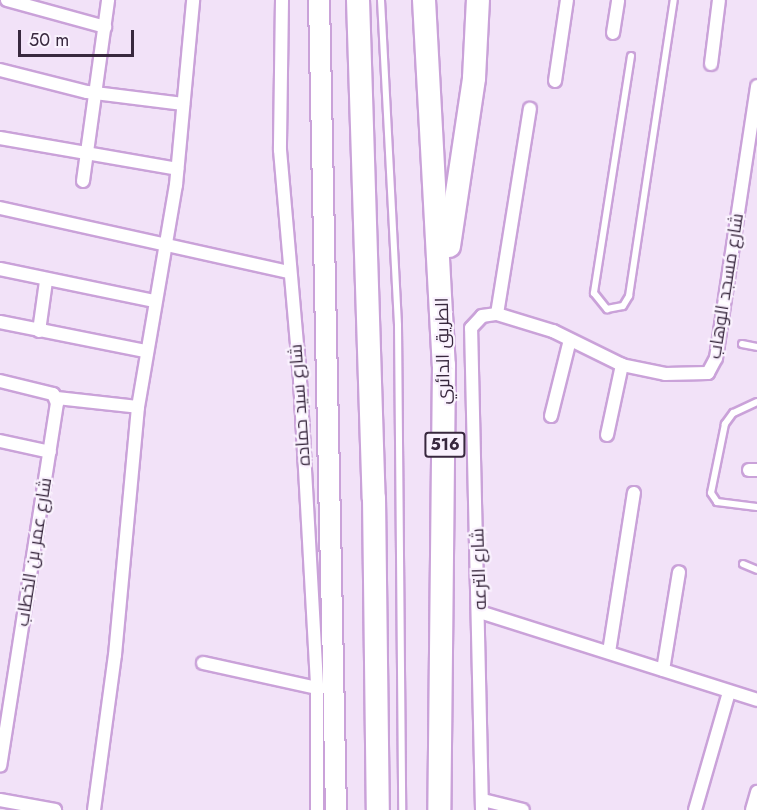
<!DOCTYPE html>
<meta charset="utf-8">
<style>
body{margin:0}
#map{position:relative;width:757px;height:810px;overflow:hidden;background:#f2e2f8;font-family:Jost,Cairo,sans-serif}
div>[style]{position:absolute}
.roads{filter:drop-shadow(2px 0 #caa2d9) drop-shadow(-2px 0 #caa2d9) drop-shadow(0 2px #caa2d9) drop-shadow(0 -2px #caa2d9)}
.service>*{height:6px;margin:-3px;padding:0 3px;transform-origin:3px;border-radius:3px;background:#fff}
.minor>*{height:12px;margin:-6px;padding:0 6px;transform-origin:6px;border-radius:6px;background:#fff}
.trunk>*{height:20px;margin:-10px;padding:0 10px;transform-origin:10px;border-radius:10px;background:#fff}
.motorway>*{height:22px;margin:-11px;padding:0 11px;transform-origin:11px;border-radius:11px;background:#fff}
span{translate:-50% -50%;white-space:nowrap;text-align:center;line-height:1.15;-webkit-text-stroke:4.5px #faf2fe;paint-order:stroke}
.shield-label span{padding:2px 4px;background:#faf2fe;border:2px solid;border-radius:4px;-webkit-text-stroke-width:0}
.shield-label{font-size:16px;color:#38283e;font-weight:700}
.street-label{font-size:18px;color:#38283e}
.scale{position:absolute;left:18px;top:30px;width:116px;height:27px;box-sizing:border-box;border:3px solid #38283e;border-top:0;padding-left:8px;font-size:18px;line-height:21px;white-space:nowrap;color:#38283e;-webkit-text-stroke:4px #faf2fe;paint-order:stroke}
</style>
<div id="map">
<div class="roads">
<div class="service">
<i style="left:381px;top:0;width:326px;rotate:87deg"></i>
<i style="left:398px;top:326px;width:484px;rotate:89.5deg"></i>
<i style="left:631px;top:56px;width:240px;rotate:98.9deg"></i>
<i style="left:594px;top:293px;width:21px;rotate:51deg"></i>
<i style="left:607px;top:309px;width:16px;rotate:-11deg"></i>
<i style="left:623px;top:306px;width:12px;rotate:-59deg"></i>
<i style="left:629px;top:296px;width:299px;rotate:-81.4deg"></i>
<i style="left:742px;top:344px;width:15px;rotate:11deg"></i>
<i style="left:757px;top:402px;width:26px;rotate:155deg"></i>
<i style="left:733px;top:413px;width:14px;rotate:126deg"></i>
<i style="left:725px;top:424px;width:70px;rotate:101.5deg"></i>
<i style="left:711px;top:493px;width:11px;rotate:56deg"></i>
<i style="left:717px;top:502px;width:40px;rotate:7.1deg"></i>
<i style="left:743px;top:564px;width:15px;rotate:23deg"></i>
</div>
<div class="minor">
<i style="left:7px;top:0;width:102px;rotate:15.4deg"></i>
<i style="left:282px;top:0;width:150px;rotate:90.8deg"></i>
<i style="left:280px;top:150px;width:231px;rotate:85deg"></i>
<i style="left:300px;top:380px;width:308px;rotate:86.8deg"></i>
<i style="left:317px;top:688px;width:122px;rotate:90deg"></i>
<i style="left:613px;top:33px;width:33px;rotate:-81deg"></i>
<i style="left:711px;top:64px;width:64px;rotate:-82.9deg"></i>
<i style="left:0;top:70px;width:90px;rotate:14.2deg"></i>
<i style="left:87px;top:92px;width:97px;rotate:7.1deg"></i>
<i style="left:555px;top:81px;width:82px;rotate:-81.6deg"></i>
<i style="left:0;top:138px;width:180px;rotate:9.9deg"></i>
<i style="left:83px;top:181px;width:183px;rotate:-82.1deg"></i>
<i style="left:0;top:208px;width:296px;rotate:12.5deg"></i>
<i style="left:0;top:269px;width:158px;rotate:11.7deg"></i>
<i style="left:497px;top:314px;width:208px;rotate:-80.9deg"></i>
<i style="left:0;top:322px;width:148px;rotate:11.3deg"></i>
<i style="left:39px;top:331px;width:50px;rotate:-82deg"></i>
<i style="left:0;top:381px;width:55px;rotate:13.8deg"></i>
<i style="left:53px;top:394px;width:10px;rotate:66deg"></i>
<i style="left:57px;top:403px;width:367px;rotate:98.9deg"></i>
<i style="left:57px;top:398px;width:81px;rotate:6.3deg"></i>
<i style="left:551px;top:416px;width:78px;rotate:-76deg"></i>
<i style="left:607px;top:435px;width:72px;rotate:-77.9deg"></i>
<i style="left:0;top:441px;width:51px;rotate:12.4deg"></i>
<i style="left:749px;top:470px;width:8px"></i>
<i style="left:480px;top:612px;width:291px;rotate:17.6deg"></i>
<i style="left:609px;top:652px;width:161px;rotate:-81.1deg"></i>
<i style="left:203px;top:663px;width:117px;rotate:12.4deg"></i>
<i style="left:663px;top:670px;width:99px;rotate:-80.7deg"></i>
<i style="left:0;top:800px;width:56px;rotate:10.3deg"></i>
<i style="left:483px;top:800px;width:41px;rotate:14deg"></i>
<i style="left:94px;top:810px;width:156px;rotate:-82.3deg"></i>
<i style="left:115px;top:655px;width:249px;rotate:-84.7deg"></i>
<i style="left:138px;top:407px;width:225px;rotate:-80.3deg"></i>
<i style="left:176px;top:185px;width:186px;rotate:-84.7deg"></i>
<i style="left:482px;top:810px;width:482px;rotate:-91.3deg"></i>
<i style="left:471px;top:328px;width:16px;rotate:-47deg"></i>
<i style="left:482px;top:316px;width:15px;rotate:-8deg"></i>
<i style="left:497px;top:314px;width:59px;rotate:16.9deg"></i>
<i style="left:553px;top:331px;width:77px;rotate:26.2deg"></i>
<i style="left:622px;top:365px;width:44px;rotate:11.8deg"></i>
<i style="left:665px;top:374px;width:43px;rotate:-1.3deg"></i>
<i style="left:708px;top:373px;width:17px;rotate:-62deg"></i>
<i style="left:716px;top:358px;width:275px;rotate:-81.4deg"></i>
<i style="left:695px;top:810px;width:123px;rotate:-73.9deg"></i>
<i style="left:752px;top:810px;width:19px;rotate:-74deg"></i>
</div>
<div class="trunk">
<i style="left:319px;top:0;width:810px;rotate:88.8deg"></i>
</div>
<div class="motorway">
<i style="left:358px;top:0;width:498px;rotate:88.2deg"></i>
<i style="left:374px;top:498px;width:312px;rotate:89.3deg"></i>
<i style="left:424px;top:0;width:366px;rotate:86.9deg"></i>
<i style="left:444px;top:365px;width:445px;rotate:90.6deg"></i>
<i style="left:449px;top:246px;width:170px;rotate:-81.5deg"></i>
<i style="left:474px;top:78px;width:78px;rotate:-87.1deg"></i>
</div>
</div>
<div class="shield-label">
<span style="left:445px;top:445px">516</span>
</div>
<div class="street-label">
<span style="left:726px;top:286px;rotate:-81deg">شارع مسجد الوهاب</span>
<span style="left:443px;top:351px;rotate:-91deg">الطريق الدائري</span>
<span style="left:300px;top:405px;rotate:-94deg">شارع سيد حماده</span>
<span style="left:34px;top:552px;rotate:-81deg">شارع عمر بن الخطاب</span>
<span style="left:479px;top:569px;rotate:-92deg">شارع الترعه</span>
</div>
<div class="scale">50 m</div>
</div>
